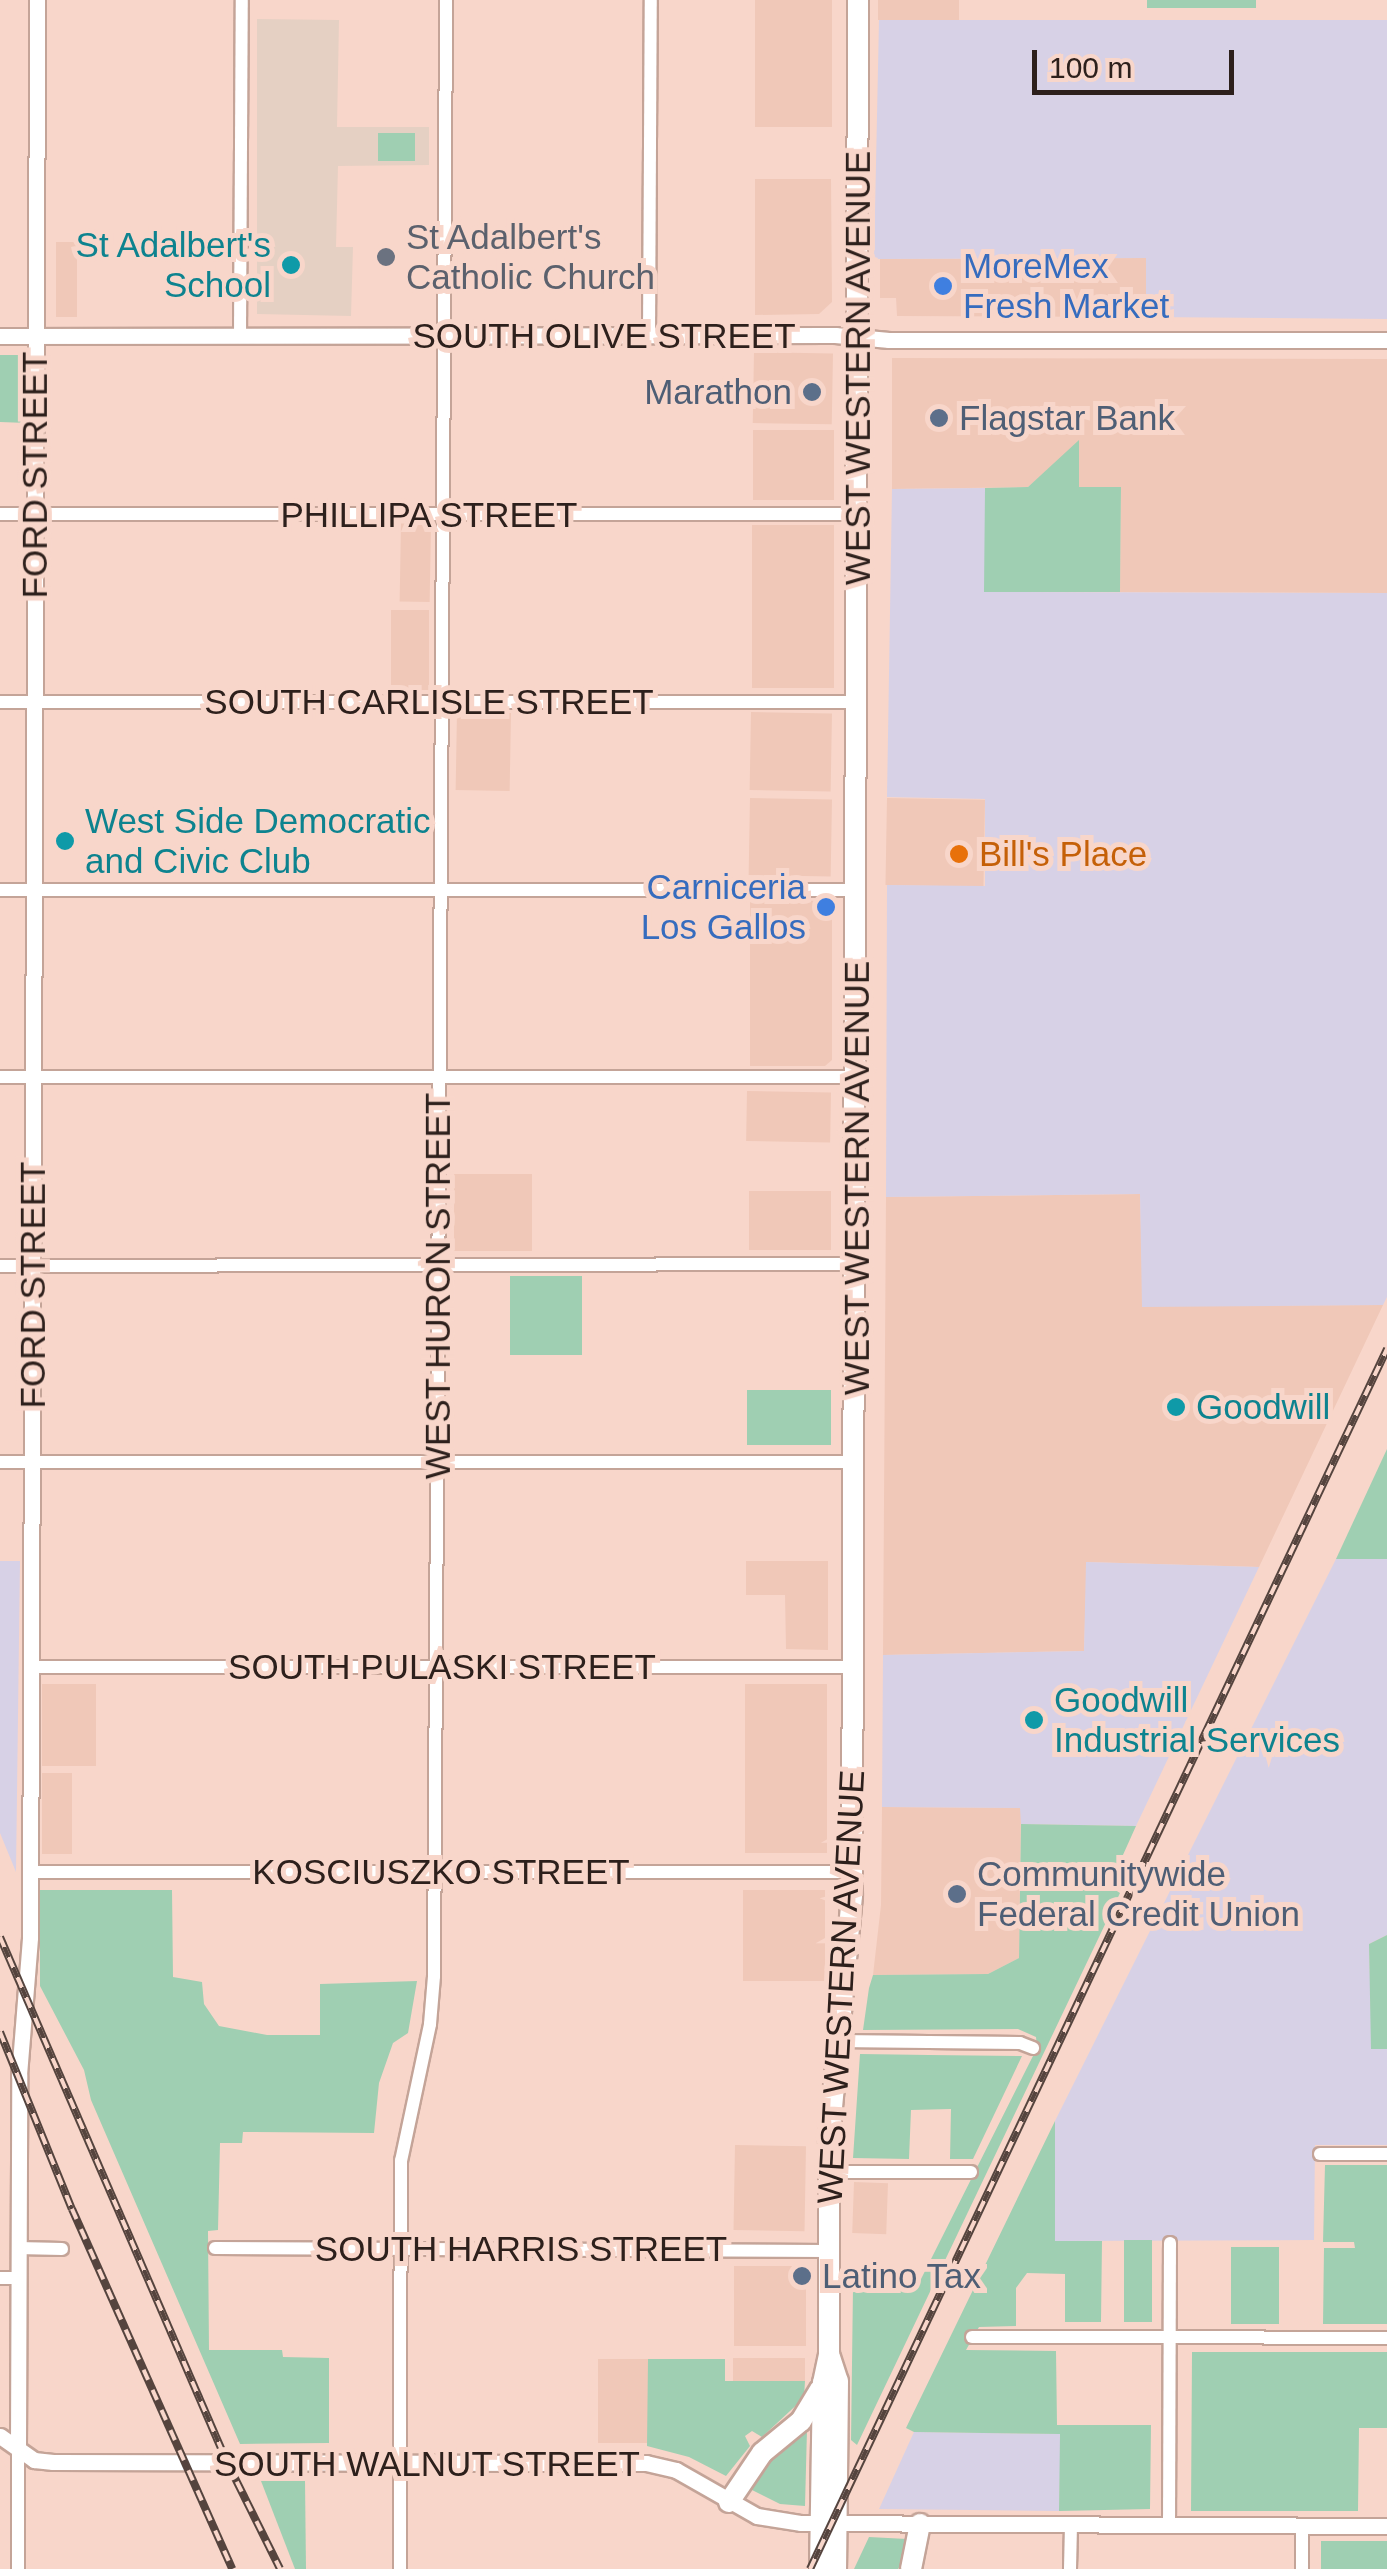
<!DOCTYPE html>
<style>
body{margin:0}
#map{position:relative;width:1387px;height:2569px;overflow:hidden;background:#f8d6ca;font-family:Helvetica,sans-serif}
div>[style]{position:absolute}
.built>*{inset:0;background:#f0c8b8;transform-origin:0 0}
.industrial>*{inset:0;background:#d7d1e6}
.education>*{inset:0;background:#e5d0c3}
.green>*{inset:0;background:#9fcfb2;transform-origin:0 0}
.roads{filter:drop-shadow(2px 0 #c4a498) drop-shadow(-2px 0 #c4a498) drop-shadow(0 2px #c4a498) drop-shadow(0 -2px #c4a498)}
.minor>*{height:12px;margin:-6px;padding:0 6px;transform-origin:6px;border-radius:6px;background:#fff}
.tertiary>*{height:15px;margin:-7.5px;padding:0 7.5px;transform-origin:7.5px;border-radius:7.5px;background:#fff}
.primary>*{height:20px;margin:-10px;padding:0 10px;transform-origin:10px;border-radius:10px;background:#fff}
.rail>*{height:8px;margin-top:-4px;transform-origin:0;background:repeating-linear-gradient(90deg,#f8d6ca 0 11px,#55443e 0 22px);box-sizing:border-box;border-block:2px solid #55443e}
.dots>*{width:28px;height:28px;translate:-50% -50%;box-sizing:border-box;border:5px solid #f8d6ca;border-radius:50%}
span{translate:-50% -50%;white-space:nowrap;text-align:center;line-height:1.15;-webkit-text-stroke:10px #f8d6ca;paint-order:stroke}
.worship-label{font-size:35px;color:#5b616d}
.left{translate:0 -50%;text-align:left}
.culture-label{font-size:35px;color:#0d838f}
.right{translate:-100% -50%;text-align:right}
.shop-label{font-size:35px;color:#366cbe}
.street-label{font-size:35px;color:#2d201c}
.service-label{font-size:35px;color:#4e5e75}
.food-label{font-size:35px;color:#c56008}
.scale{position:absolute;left:1032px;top:50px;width:202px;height:45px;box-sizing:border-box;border:5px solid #2d201c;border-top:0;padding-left:12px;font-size:30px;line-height:35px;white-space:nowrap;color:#2d201c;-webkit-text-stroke:8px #f8d6ca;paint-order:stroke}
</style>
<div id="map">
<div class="built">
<i style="left:755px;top:0;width:77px;height:127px"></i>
<i style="left:878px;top:0;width:81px;height:20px"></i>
<i style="clip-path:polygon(755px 179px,831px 179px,832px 302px,819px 314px,755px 315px)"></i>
<i style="left:56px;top:242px;width:21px;height:75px"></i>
<i style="clip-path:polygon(1147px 258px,1146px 317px,897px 316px,896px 298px,880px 298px,880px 259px)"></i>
<i style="left:754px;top:352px;width:79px;height:71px;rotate:1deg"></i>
<i style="clip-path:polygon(892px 358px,1387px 359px,1387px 593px,1120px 592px,1121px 487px,1079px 487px,1079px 442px,1028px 487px,892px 489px)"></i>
<i style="left:753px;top:430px;width:81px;height:70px"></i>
<i style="left:431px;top:524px;width:78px;height:30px;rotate:91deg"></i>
<i style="left:752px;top:525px;width:82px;height:163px"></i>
<i style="left:429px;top:610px;width:80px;height:38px;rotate:90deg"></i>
<i style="left:457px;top:712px;width:54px;height:78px;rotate:1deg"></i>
<i style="left:751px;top:712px;width:81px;height:78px;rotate:1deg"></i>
<i style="left:750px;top:798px;width:82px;height:77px;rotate:1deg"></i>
<i style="left:887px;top:798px;width:98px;height:87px;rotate:1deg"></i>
<i style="clip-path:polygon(750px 900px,832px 901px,832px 1060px,825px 1066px,750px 1066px)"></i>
<i style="left:747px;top:1091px;width:84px;height:50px;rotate:1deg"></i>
<i style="left:454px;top:1174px;width:78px;height:77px"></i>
<i style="left:749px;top:1191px;width:82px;height:59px"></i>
<i style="clip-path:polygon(1140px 1194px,1143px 1306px,1383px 1305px,1259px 1567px,1087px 1562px,1084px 1651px,883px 1655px,886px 1197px)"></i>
<i style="clip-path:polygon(746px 1561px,828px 1561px,828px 1650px,786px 1649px,785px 1595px,746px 1595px)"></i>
<i style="left:42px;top:1684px;width:54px;height:82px"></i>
<i style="left:745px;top:1684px;width:82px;height:169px"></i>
<i style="left:42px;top:1773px;width:30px;height:81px"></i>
<i style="clip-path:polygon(882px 1807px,1021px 1808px,1019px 1958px,988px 1974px,873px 1975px,881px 1905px)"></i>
<i style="left:743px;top:1890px;width:82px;height:91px"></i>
<i style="left:735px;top:2145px;width:71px;height:85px;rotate:1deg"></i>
<i style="left:854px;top:2182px;width:34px;height:51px;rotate:2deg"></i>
<i style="left:806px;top:2266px;width:80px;height:72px;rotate:90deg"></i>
<i style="left:733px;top:2358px;width:72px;height:23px"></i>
<i style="left:598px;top:2359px;width:50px;height:84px"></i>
</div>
<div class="industrial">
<i style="clip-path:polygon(879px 20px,1387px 20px,1387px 319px,1146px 317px,1146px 258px,874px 259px)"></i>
<i style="clip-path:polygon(985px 488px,985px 592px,1387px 593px,1387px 1297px,1383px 1305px,1142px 1307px,1140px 1194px,886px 1197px,887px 885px,985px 886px,985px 799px,887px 797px,892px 489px)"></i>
<i style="clip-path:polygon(1336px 1559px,1387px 1559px,1387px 1935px,1369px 1944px,1372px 2049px,1387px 2049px,1387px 2145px,1315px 2145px,1314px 2240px,1055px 2241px,1055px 2121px)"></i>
<i style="clip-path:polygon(0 1561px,20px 1561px,16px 1872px,0 1833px)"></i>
<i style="clip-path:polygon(1086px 1562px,1259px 1567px,1136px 1826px,1021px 1824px,1020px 1808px,882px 1807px,883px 1655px,1084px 1651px)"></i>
<i style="clip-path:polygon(914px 2432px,1061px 2434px,1059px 2511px,879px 2509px)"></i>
</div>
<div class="education">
<i style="clip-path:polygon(257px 19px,339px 20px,337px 127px,429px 127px,429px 165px,338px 166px,336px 247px,353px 247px,351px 316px,257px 314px)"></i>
</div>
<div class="green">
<i style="left:1147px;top:0;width:109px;height:8px"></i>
<i style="left:378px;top:133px;width:37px;height:28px"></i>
<i style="clip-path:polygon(0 355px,19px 355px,27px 361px,27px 423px,0 422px)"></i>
<i style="clip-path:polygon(1079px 440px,1079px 487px,1121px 487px,1120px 592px,984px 592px,985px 488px,1028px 487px)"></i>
<i style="left:510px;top:1276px;width:72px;height:79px"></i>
<i style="left:747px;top:1390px;width:84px;height:55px"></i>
<i style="clip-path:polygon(1387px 1449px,1387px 1559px,1336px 1559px)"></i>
<i style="clip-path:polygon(1021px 1824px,1136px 1826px,1109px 1886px,1120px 1893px,857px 2445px,851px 2440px,853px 2287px,917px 2287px,1037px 2048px,1036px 2037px,1018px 2029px,863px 2030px,869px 1988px,873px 1975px,988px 1974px,1019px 1958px)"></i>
<i style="clip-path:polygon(40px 1890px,172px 1890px,173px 1977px,202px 1982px,204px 2004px,219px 2026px,267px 2035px,320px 2035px,320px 1984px,417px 1981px,408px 2033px,393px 2043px,379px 2083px,374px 2133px,243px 2132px,242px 2143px,220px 2143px,218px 2230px,208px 2231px,209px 2350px,282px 2350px,283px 2357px,329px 2358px,329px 2443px,240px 2444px,91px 2100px,84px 2070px,40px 1986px)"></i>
<i style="clip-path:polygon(1387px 1935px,1387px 2049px,1371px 2049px,1369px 1944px)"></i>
<i style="clip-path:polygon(860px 2054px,929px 2055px,1022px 2056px,973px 2159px,950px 2159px,951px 2109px,911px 2110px,909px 2159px,853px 2158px)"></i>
<i style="clip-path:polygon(1055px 2121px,1055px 2241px,1102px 2241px,1101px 2322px,1065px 2322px,1065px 2274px,1027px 2273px,1016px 2288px,1016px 2326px,979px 2327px,966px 2350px,1056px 2351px,1057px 2425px,1151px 2425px,1150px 2509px,1059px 2511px,1060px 2434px,914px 2432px,906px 2428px)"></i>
<i style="clip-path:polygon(1325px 2165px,1387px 2165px,1387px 2324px,1323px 2324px,1324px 2248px,1355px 2248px,1354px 2242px,1323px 2242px)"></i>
<i style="left:1124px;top:2240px;width:28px;height:82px"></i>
<i style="left:1231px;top:2247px;width:48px;height:77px"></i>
<i style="clip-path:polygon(1192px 2352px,1387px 2352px,1387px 2428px,1359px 2428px,1358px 2511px,1191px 2511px)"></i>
<i style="clip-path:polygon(648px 2359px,725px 2359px,725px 2381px,805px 2381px,804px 2398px,762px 2437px,752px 2431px,745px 2436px,750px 2446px,726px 2476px,689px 2457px,647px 2446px)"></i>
<i style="clip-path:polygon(807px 2429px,805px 2506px,780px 2504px,748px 2488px,760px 2468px)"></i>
<i style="clip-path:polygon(261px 2481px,305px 2481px,306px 2569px,295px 2569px)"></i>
<i style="clip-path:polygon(869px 2537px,907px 2539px,908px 2553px,898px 2569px,854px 2569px)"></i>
<i style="left:1321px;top:2541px;width:66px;height:28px"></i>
</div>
<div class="roads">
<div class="minor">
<i style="left:649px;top:335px;width:335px;rotate:-89.7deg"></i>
<i style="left:240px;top:336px;width:336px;rotate:-89.7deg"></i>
<i style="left:0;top:514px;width:858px"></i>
<i style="left:0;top:702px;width:858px"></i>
<i style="left:0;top:890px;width:858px"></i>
<i style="left:0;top:1077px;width:857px"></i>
<i style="left:0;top:1266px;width:856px;rotate:-0.13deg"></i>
<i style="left:0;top:1462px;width:855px"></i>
<i style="left:31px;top:1667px;width:823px"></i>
<i style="left:30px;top:1872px;width:823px"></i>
<i style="left:837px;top:2041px;width:183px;rotate:0.6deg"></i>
<i style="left:1020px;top:2043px;width:14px;rotate:21deg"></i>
<i style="left:1320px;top:2154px;width:67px"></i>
<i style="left:829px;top:2172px;width:142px"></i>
<i style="left:18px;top:2248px;width:44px;rotate:1.3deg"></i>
<i style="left:215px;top:2248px;width:613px;rotate:0.28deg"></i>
<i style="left:0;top:2278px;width:18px"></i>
<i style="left:972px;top:2337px;width:415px;rotate:0.1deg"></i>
<i style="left:18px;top:2447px;width:122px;rotate:90deg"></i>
<i style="left:1169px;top:2525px;width:282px;rotate:-89.8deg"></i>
<i style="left:400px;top:2569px;width:408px;rotate:-89.9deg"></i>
<i style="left:401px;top:2161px;width:140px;rotate:-78deg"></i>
<i style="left:430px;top:2024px;width:48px;rotate:-85.2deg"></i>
<i style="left:434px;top:1976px;width:1976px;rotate:-89.65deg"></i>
<i style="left:1070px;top:2569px;width:44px;rotate:-88.7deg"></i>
<i style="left:1302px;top:2569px;width:44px;rotate:-90deg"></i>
</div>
<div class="tertiary">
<i style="left:0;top:336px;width:835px;rotate:-0.07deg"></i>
<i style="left:835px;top:335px;width:54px;rotate:5.3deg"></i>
<i style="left:889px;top:340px;width:498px"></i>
<i style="left:0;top:2436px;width:42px;rotate:35.2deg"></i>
<i style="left:34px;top:2460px;width:19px;rotate:6deg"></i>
<i style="left:53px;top:2462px;width:593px;rotate:0.1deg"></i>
<i style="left:646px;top:2463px;width:31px;rotate:13deg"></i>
<i style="left:676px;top:2470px;width:93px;rotate:29.6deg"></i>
<i style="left:757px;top:2516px;width:45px;rotate:9deg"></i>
<i style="left:801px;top:2523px;width:586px;rotate:0.29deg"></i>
<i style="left:18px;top:2447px;width:372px;rotate:-89.8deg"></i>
<i style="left:19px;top:2075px;width:138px;rotate:-85.4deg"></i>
<i style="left:30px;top:1937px;width:1937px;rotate:-89.79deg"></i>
</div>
<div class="primary">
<i style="left:830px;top:2357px;width:25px;rotate:72deg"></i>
<i style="left:838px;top:2381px;width:188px;rotate:90.6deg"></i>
<i style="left:729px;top:2502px;width:59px;rotate:-56deg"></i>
<i style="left:762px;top:2453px;width:50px;rotate:-39.4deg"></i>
<i style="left:801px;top:2421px;width:37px;rotate:-59deg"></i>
<i style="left:820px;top:2569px;width:186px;rotate:-89.1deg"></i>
<i style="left:823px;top:2383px;width:30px;rotate:-78deg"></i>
<i style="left:829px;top:2354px;width:215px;rotate:-90deg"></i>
<i style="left:829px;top:2139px;width:244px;rotate:-84.6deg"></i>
<i style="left:852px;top:1896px;width:1896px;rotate:-89.82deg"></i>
<i style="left:911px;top:2569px;width:46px;rotate:-78.7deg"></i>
</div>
</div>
<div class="rail">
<i style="left:0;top:1937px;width:572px;rotate:66.62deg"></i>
<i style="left:227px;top:2462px;width:119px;rotate:63.6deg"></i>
<i style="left:0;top:2032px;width:191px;rotate:67.9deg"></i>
<i style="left:72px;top:2209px;width:394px;rotate:66deg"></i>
<i style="left:810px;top:2569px;width:1350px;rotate:-64.69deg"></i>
</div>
<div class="dots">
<i style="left:386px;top:257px;background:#6b7280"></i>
<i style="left:291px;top:265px;background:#0f9aa8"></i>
<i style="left:943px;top:286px;background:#3f7fe0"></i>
<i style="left:812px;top:392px;background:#5c6f8a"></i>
<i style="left:939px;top:418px;background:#5c6f8a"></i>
<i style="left:65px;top:841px;background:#0f9aa8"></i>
<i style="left:959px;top:854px;background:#e8710a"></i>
<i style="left:826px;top:907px;background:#3f7fe0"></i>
<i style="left:1176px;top:1407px;background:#0f9aa8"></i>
<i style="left:1034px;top:1720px;background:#0f9aa8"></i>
<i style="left:957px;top:1894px;background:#5c6f8a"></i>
<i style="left:802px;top:2276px;background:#5c6f8a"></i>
</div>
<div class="worship-label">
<span class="left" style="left:406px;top:257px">St Adalbert's<br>Catholic Church</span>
</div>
<div class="culture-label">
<span class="right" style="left:271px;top:265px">St Adalbert's<br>School</span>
<span class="left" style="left:85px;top:841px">West Side Democratic<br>and Civic Club</span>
<span class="left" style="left:1196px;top:1407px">Goodwill</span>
<span class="left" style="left:1054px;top:1720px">Goodwill<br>Industrial Services</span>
</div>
<div class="shop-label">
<span class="left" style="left:963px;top:286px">MoreMex<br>Fresh Market</span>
<span class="right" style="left:806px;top:907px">Carniceria<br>Los Gallos</span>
</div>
<div class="street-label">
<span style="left:604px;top:336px">SOUTH OLIVE STREET</span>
<span style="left:858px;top:368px;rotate:-90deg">WEST WESTERN AVENUE</span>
<span style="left:35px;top:475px;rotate:-90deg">FORD STREET</span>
<span style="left:429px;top:515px">PHILLIPA STREET</span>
<span style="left:429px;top:702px">SOUTH CARLISLE STREET</span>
<span style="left:857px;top:1178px;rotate:-90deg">WEST WESTERN AVENUE</span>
<span style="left:33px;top:1285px;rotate:-90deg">FORD STREET</span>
<span style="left:438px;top:1286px;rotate:-90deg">WEST HURON STREET</span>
<span style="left:442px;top:1667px">SOUTH PULASKI STREET</span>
<span style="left:441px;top:1872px">KOSCIUSZKO STREET</span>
<span style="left:841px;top:1987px;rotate:-87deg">WEST WESTERN AVENUE</span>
<span style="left:521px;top:2249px">SOUTH HARRIS STREET</span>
<span style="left:427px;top:2464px">SOUTH WALNUT STREET</span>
</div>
<div class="service-label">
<span class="right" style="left:792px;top:392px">Marathon</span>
<span class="left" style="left:959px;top:418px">Flagstar Bank</span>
<span class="left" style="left:977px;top:1894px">Communitywide<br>Federal Credit Union</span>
<span class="left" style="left:822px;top:2276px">Latino Tax</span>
</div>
<div class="food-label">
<span class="left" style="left:979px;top:854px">Bill's Place</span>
</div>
<div class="scale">100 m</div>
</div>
